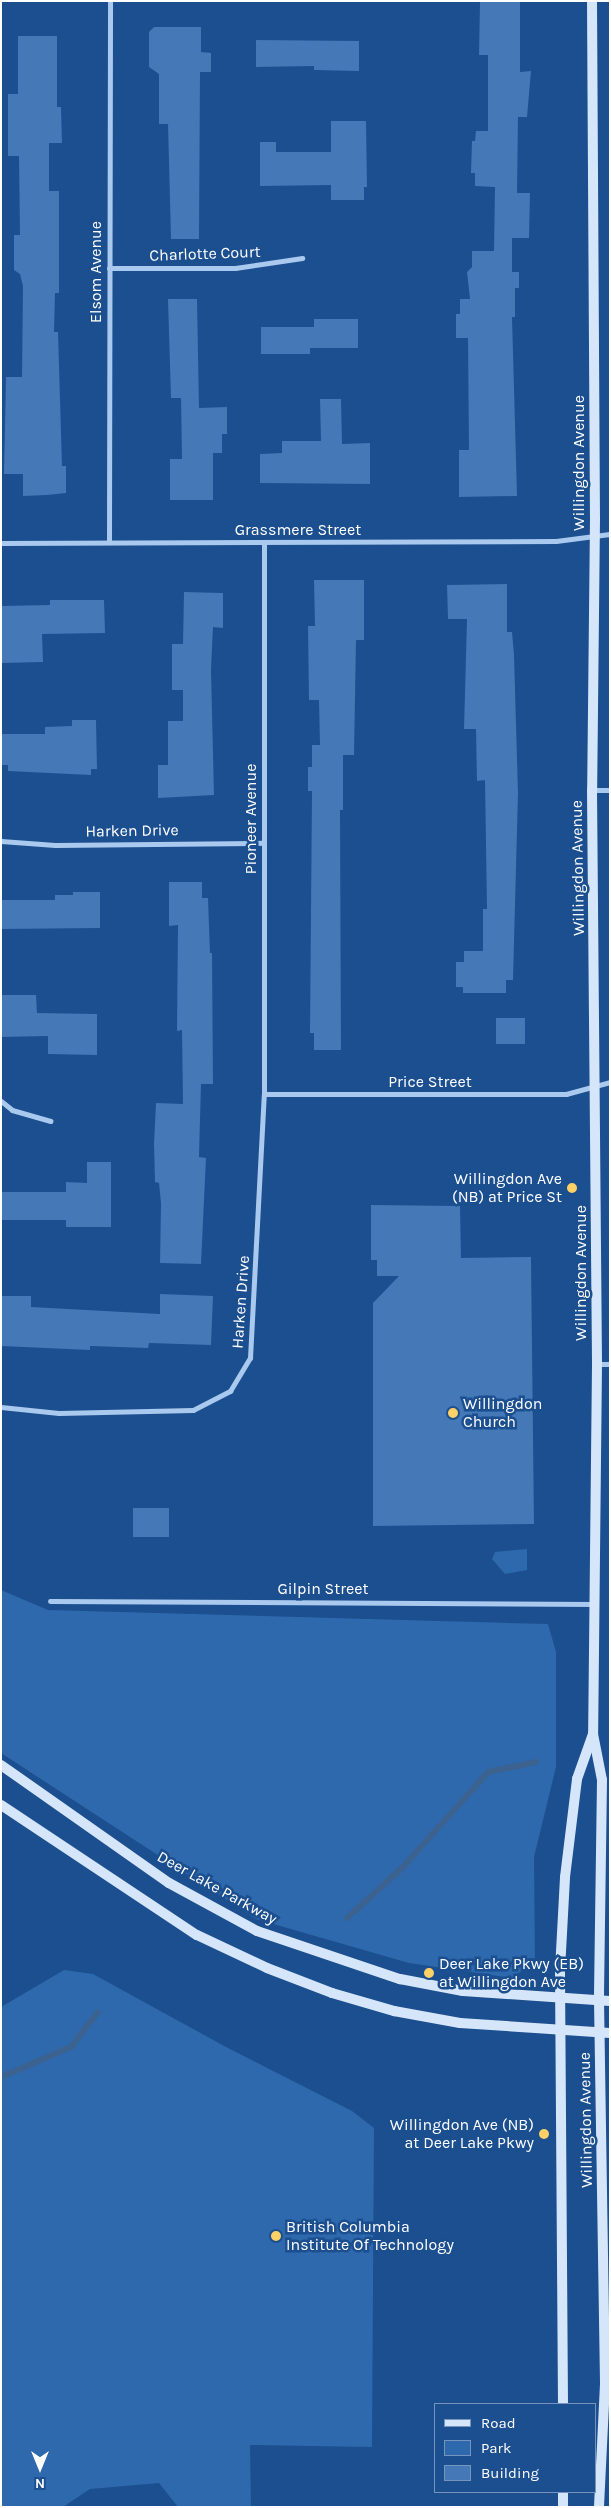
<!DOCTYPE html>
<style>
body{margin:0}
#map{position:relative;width:611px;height:2508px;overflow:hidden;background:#1b4f8f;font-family:Karla,sans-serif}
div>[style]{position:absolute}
.green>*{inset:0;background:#2e69ad}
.stream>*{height:6px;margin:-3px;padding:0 3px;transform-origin:3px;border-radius:3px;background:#3c6290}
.building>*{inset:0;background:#4478b7;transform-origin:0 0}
.street>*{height:5px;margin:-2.5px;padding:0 2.5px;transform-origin:2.5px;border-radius:2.5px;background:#a9c9ee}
.secondary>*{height:10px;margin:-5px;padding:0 5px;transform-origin:5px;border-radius:5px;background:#d6e6fa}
.dots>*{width:14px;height:14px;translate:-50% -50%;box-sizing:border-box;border:2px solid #1b4f8f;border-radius:50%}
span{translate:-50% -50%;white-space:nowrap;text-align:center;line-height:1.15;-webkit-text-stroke:5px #1b4f8f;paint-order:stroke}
.street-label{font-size:16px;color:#fff}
.poi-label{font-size:16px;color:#fff}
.right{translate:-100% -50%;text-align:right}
.left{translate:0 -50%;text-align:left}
.frame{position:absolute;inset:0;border:2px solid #fff;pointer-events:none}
.legend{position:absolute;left:434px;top:2403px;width:162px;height:90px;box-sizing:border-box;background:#1b4f8f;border:1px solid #7695bc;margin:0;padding:6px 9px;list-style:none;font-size:15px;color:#fff}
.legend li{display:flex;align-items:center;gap:10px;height:25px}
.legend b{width:25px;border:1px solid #7695bc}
.north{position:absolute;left:15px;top:2443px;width:50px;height:50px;-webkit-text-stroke:4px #1b4f8f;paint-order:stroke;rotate:180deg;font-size:14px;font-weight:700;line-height:20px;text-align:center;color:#fff}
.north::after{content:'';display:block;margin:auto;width:18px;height:22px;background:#fff;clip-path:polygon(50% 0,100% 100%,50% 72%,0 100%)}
</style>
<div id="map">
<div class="green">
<i style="clip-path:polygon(527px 1549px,527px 1570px,505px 1574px,492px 1559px,495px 1552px)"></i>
<i style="clip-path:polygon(1px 1590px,48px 1610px,548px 1624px,556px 1652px,556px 1767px,534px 1857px,535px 1962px,511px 1978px,409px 1963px,256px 1919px,1px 1753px)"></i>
<i style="clip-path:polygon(64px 1970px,93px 1974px,226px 2047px,352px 2111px,374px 2128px,372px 2447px,250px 2445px,251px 2507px,178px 2507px,159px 2483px,90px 2489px,63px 2507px,1px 2507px,1px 2007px)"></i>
</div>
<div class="stream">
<i style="left:347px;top:1918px;width:74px;rotate:-42.3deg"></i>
<i style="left:402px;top:1868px;width:129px;rotate:-48.1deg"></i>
<i style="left:488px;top:1772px;width:49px;rotate:-11.8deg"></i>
<i style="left:1px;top:2077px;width:76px;rotate:-23.2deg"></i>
<i style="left:71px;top:2047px;width:44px;rotate:-52.4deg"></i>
</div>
<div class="building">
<i style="clip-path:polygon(480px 1px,520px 1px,520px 72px,531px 71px,527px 117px,518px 117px,517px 193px,530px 193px,529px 238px,512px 238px,512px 272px,519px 272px,519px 288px,515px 288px,515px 317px,512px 317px,517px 496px,459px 497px,459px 450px,469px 450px,468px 338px,456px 338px,456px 314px,460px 314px,460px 299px,470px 299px,467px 272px,472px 267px,472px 251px,494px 251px,495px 187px,475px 186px,475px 173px,471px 173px,472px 141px,475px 141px,476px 131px,488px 131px,488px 55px,479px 55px)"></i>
<i style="clip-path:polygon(154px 27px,201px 27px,201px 52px,211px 53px,211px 72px,200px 72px,199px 239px,171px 239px,168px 124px,159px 124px,159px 74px,149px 67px,149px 32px)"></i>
<i style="clip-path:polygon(18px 36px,57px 36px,57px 107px,61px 107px,62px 143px,49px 143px,49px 191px,59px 191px,59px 293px,55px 293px,54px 332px,58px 332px,62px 466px,66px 466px,66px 493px,47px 495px,23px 496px,23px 474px,4px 474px,6px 377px,22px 377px,23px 286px,20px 274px,14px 270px,14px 235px,20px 235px,19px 156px,8px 156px,8px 94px,18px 94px)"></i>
<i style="clip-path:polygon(256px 40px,359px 41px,359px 71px,314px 70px,314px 66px,256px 67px)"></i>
<i style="clip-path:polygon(331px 121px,366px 121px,367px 187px,364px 187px,364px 200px,331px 200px,331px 185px,260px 186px,260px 142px,276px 142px,276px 152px,331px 152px)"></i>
<i style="clip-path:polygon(168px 299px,197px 299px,199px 408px,227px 407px,227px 434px,222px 434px,222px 453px,213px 453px,213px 500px,170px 500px,170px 459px,182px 459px,181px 398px,171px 398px)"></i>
<i style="clip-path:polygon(314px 319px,358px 319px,358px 348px,310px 348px,310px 354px,261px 354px,261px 327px,314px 327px)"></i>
<i style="clip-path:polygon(320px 399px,341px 399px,342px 444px,370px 443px,370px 484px,260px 483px,260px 454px,282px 453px,282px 441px,321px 441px)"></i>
<i style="clip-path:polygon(314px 580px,364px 580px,364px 640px,356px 640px,354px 755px,343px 755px,343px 810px,340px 810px,341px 1050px,314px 1050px,314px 1033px,310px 1033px,312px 791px,308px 791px,308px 767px,312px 767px,312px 745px,320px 745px,319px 700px,309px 700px,308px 626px,315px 626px)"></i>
<i style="clip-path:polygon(507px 584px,507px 632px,512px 632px,514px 655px,518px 793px,513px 980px,506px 980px,506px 993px,463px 993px,463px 987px,456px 987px,456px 962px,464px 962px,464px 951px,483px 951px,483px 909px,487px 909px,485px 780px,477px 781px,476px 729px,464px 729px,467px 619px,448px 619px,447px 585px)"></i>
<i style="clip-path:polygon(184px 592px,223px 593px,223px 628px,213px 627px,211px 670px,214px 795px,158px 798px,158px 765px,168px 765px,168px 721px,183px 721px,183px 690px,172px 690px,172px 644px,183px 644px)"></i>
<i style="clip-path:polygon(50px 600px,104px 600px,105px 633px,42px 634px,43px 662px,1px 663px,1px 606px,50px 605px)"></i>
<i style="clip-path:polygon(72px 720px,96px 720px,97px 769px,91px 769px,91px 775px,8px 771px,8px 765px,1px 765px,1px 734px,45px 734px,45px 727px,72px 726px)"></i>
<i style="clip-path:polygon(169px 882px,202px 882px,202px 898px,208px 898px,210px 953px,212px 953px,213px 1084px,201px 1084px,199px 1157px,206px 1158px,201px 1264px,160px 1263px,161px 1203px,159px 1183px,155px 1182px,154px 1144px,156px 1103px,183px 1104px,182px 1030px,177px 1031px,178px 925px,169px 926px)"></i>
<i style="clip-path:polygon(73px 892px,100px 892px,100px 928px,1px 929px,1px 900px,55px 900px,55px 895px,73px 895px)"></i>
<i style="clip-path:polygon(1px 995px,36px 995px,37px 1013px,97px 1014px,97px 1055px,48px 1054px,48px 1036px,1px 1037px)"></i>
<i style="left:496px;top:1018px;width:29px;height:26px"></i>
<i style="clip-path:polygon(87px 1162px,111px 1162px,111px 1227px,66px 1227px,66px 1220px,1px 1220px,1px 1192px,66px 1192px,66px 1182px,87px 1183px)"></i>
<i style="clip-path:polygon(371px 1205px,460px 1206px,461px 1258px,531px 1257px,534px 1524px,373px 1526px,373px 1303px,399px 1276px,377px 1276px,377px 1260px,371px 1260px)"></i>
<i style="clip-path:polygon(160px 1294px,213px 1296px,211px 1345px,149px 1343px,148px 1348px,90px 1346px,90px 1350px,1px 1346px,1px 1296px,31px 1296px,31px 1307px,160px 1314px)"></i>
<i style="left:133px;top:1508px;width:36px;height:29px"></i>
</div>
<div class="street">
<i style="left:109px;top:268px;width:126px"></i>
<i style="left:235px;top:268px;width:68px;rotate:-8.5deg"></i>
<i style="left:109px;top:542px;width:541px;rotate:-89.89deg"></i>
<i style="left:1px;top:543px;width:555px;rotate:-0.21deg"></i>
<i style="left:556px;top:541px;width:54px;rotate:-7.4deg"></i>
<i style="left:592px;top:790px;width:18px"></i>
<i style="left:1px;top:841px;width:54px;rotate:4.2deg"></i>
<i style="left:55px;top:845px;width:208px;rotate:-0.6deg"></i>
<i style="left:264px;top:1094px;width:302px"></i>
<i style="left:566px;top:1094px;width:46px;rotate:-15.3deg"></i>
<i style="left:1px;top:1101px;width:14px;rotate:39deg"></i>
<i style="left:12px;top:1110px;width:40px;rotate:16deg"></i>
<i style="left:597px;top:1364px;width:13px"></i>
<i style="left:1px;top:1407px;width:58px;rotate:5.9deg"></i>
<i style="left:59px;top:1413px;width:134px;rotate:-1.3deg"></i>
<i style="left:193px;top:1410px;width:42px;rotate:-27.2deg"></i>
<i style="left:230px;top:1391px;width:39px;rotate:-59deg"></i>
<i style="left:250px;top:1358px;width:264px;rotate:-87deg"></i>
<i style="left:264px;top:1094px;width:551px;rotate:-90deg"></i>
<i style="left:50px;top:1601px;width:546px;rotate:0.31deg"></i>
</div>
<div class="secondary">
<i style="left:592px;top:1px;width:517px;rotate:89.67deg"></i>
<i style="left:595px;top:518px;width:272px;rotate:90.6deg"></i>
<i style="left:592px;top:790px;width:574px;rotate:89.5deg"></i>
<i style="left:597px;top:1364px;width:370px;rotate:90.6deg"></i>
<i style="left:593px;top:1734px;width:47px;rotate:78.9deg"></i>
<i style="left:602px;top:1780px;width:220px;rotate:90.8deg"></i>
<i style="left:599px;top:2000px;width:384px;rotate:89.1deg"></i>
<i style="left:605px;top:2384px;width:123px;rotate:92.8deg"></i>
<i style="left:1px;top:1765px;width:205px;rotate:35.1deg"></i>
<i style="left:169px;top:1883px;width:100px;rotate:28.6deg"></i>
<i style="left:257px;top:1931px;width:151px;rotate:18.6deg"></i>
<i style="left:400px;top:1979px;width:64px;rotate:10.8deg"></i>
<i style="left:463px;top:1991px;width:147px;rotate:3.9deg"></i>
<i style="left:1px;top:1805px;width:235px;rotate:33.6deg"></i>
<i style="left:197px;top:1935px;width:77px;rotate:25.2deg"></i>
<i style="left:267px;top:1968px;width:70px;rotate:21deg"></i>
<i style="left:332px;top:1993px;width:65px;rotate:16.2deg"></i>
<i style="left:394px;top:2011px;width:67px;rotate:10.3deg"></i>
<i style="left:460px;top:2023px;width:150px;rotate:3.8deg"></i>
<i style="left:563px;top:2404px;width:434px;rotate:-90.4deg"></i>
<i style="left:560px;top:1970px;width:93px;rotate:-86.9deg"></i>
<i style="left:565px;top:1877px;width:99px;rotate:-83deg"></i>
<i style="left:577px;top:1779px;width:48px;rotate:-70.4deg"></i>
<i style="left:563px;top:2492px;width:15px;rotate:90deg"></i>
</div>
<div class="dots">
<i style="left:572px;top:1188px;background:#ffd166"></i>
<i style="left:453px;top:1413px;background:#ffd166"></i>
<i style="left:429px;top:1973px;background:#ffd166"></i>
<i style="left:544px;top:2134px;background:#ffd166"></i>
<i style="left:276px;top:2236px;background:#ffd166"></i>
</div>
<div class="street-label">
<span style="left:205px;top:254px;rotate:-2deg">Charlotte Court</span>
<span style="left:96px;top:272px;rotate:-90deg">Elsom Avenue</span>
<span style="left:579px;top:463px;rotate:-90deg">Willingdon Avenue</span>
<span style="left:298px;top:530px">Grassmere Street</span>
<span style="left:251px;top:819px;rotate:-90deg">Pioneer Avenue</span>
<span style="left:132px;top:831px;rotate:-1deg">Harken Drive</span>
<span style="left:578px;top:868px;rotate:-91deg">Willingdon Avenue</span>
<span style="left:430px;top:1082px">Price Street</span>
<span style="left:581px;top:1273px;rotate:-90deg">Willingdon Avenue</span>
<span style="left:241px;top:1302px;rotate:-86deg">Harken Drive</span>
<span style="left:323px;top:1589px">Gilpin Street</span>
<span style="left:217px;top:1888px;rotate:29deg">Deer Lake Parkway</span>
<span style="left:586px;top:2120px;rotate:-91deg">Willingdon Avenue</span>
</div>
<div class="poi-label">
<span class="right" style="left:562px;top:1188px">Willingdon Ave<br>(NB) at Price St</span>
<span class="left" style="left:463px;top:1413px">Willingdon<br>Church</span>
<span class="left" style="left:439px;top:1973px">Deer Lake Pkwy (EB)<br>at Willingdon Ave</span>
<span class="right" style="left:534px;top:2134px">Willingdon Ave (NB)<br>at Deer Lake Pkwy</span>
<span class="left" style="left:286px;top:2236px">British Columbia<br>Institute Of Technology</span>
</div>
<div class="frame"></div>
<ul class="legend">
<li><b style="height:6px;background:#d6e6fa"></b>Road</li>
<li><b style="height:14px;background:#2e69ad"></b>Park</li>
<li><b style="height:14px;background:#4478b7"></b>Building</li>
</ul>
<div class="north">N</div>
</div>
